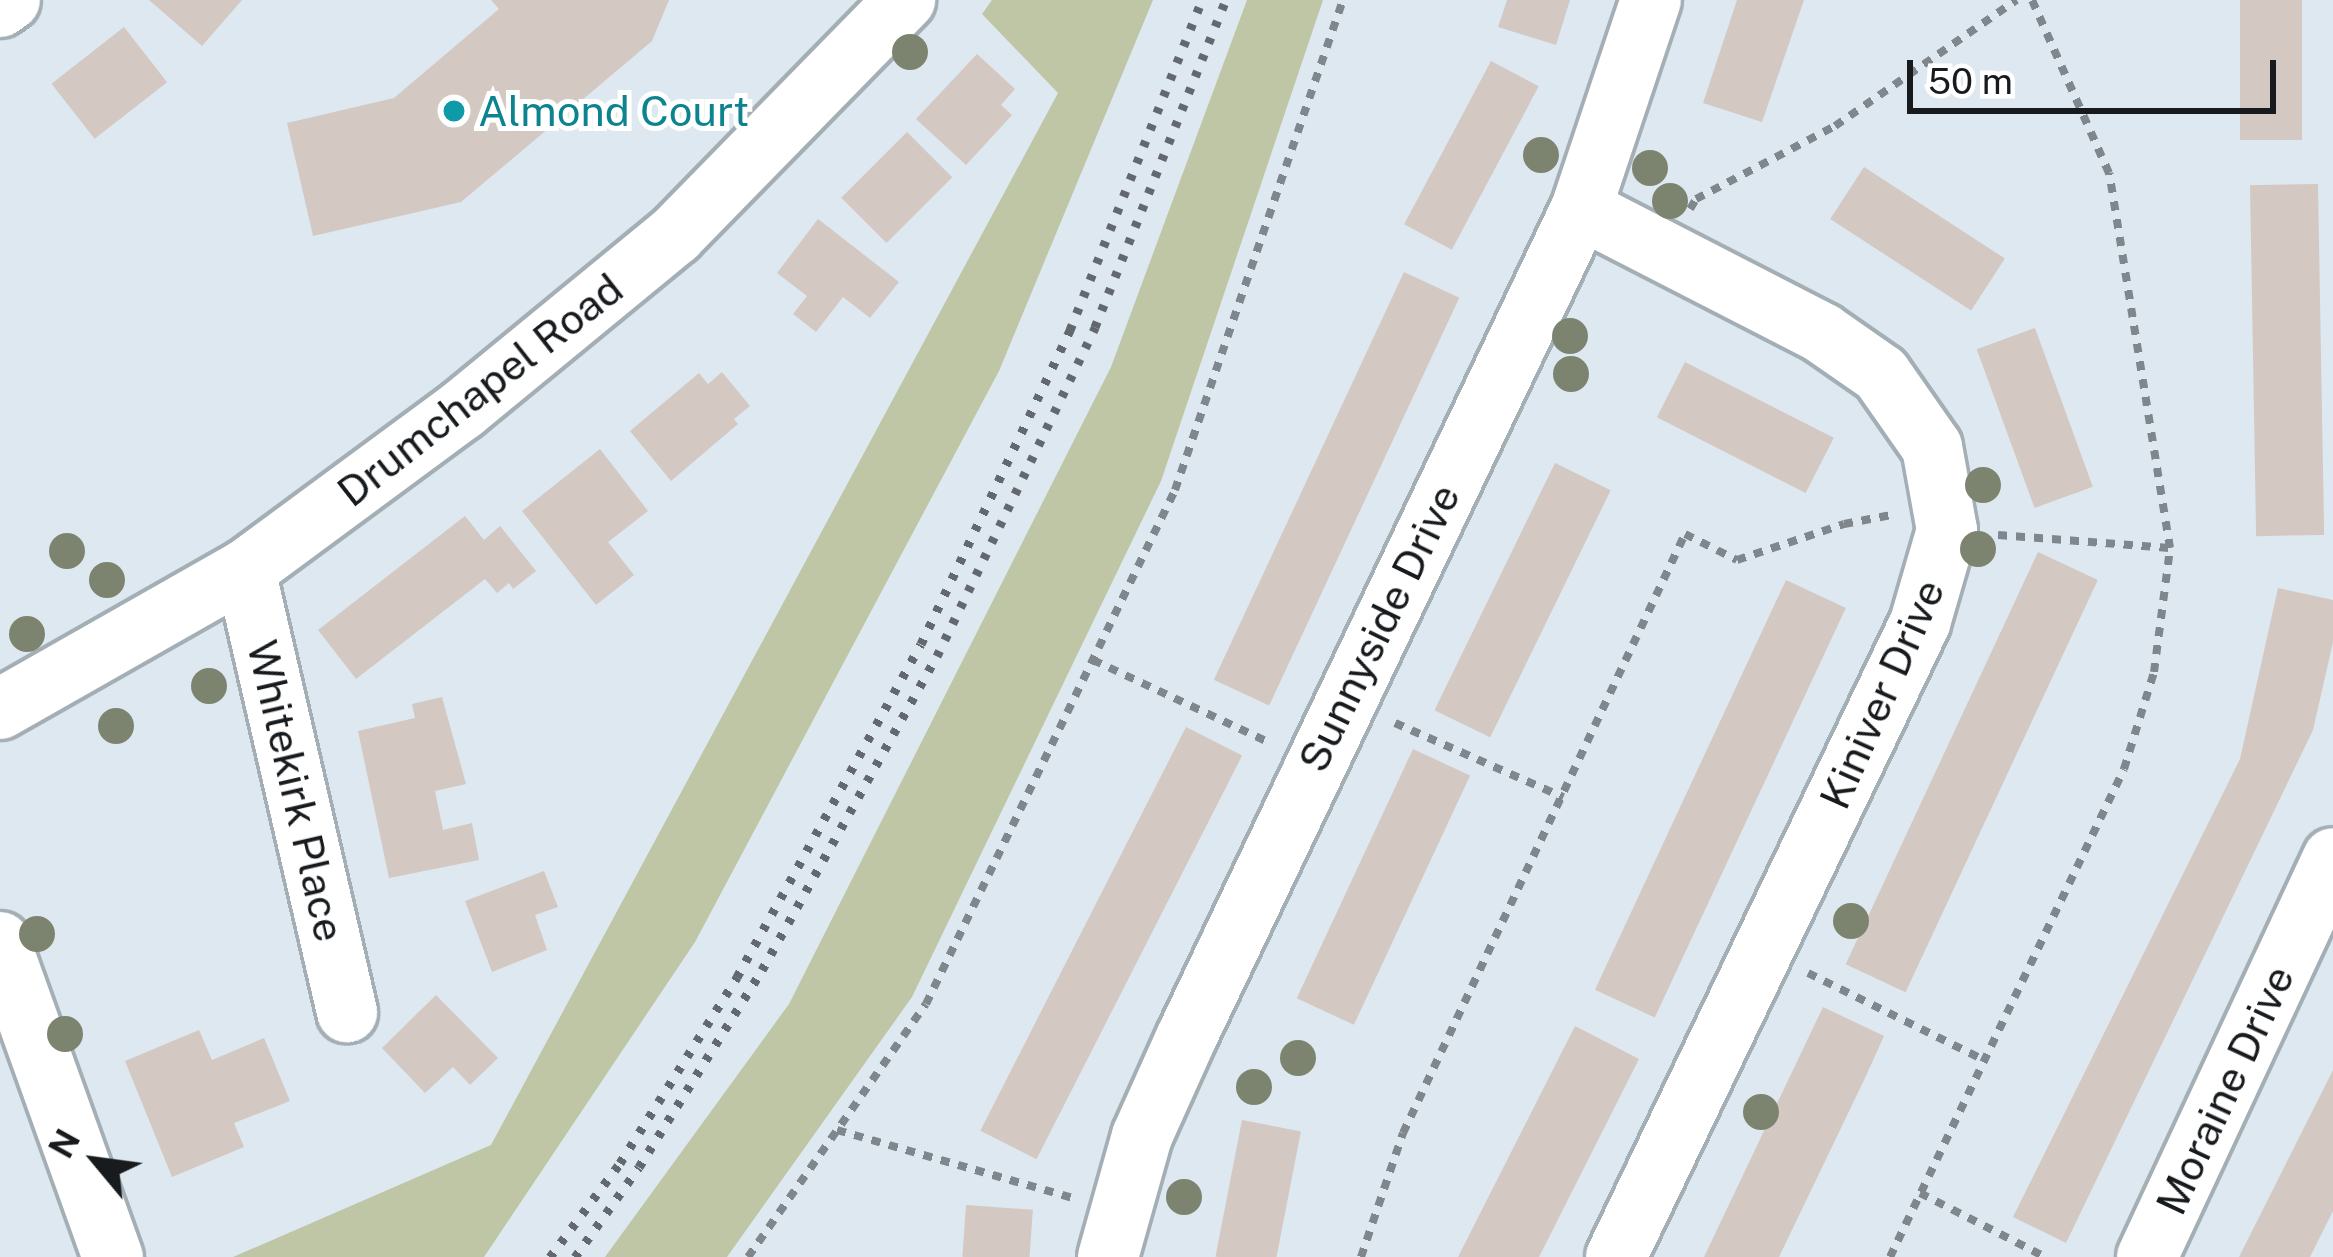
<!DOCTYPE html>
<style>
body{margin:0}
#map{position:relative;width:2333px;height:1257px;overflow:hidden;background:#dee8f0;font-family:"Public Sans",sans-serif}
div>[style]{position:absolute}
.green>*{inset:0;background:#bec6a5}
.building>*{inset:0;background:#d3c8c2;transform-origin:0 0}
.path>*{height:8px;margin-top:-4px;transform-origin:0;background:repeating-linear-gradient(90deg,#80878c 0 9px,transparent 0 18px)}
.roads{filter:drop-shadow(3px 0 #a4aeb5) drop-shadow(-3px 0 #a4aeb5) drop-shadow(0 3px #a4aeb5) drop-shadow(0 -3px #a4aeb5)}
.minor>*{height:60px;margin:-30px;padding:0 30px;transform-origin:30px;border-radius:30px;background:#fff}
.rail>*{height:9px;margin-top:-4.5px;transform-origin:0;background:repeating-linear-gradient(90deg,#62686d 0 6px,transparent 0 18px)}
.trees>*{width:36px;height:36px;margin:-18px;border-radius:50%;background:#7c8470}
.dots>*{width:33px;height:33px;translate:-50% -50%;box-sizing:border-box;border:6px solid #fff;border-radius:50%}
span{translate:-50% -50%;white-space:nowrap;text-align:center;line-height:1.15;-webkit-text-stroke:10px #fff;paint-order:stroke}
.culture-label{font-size:42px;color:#0d838f}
.left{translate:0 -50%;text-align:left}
.street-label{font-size:42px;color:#171b1e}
.north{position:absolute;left:36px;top:1101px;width:120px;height:120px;-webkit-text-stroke:9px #fff;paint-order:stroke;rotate:299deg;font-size:33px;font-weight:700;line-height:48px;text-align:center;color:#171b1e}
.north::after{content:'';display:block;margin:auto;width:42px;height:54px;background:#171b1e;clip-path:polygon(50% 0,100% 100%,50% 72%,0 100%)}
.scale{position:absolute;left:1907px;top:60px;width:369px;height:54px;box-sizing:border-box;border:6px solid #171b1e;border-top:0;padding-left:15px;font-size:36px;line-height:42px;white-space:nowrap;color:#171b1e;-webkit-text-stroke:9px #fff;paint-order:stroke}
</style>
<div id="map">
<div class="green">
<i style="clip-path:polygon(992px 0,1153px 0,999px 371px,695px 942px,484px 1257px,233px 1257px,491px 1145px,1058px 93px,982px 14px)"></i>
<i style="clip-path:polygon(1247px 0,1323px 0,1161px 481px,912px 997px,727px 1257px,605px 1257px,789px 1004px,1111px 367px)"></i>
</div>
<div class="building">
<i style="clip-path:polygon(149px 0,242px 0,202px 46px)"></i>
<i style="clip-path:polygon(491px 0,669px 0,652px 41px,461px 202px,313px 236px,287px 123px,394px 98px,499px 9px)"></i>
<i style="clip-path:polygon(1507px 0,1570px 0,1556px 45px,1498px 27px)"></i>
<i style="clip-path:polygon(1737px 0,1804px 0,1762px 122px,1703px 103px)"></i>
<i style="left:2240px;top:0;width:62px;height:140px"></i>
<i style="left:124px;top:27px;width:70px;height:92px;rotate:52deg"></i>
<i style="clip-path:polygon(977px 54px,1015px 89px,1001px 105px,1012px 115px,966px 165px,916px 119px)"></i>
<i style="left:1491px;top:61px;width:54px;height:185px;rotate:28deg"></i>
<i style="left:907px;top:132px;width:64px;height:93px;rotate:45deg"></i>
<i style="left:1864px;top:167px;width:168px;height:62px;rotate:33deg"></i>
<i style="left:2318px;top:184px;width:351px;height:68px;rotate:89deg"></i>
<i style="clip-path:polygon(818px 219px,899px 282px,870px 318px,843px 297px,816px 332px,793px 314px,807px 296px,777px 273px)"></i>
<i style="left:1404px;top:272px;width:61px;height:450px;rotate:25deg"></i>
<i style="left:2035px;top:328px;width:169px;height:62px;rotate:70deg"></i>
<i style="left:1685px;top:362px;width:167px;height:62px;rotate:27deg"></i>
<i style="clip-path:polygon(722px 372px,750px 406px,734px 419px,738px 424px,671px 481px,630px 431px,699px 373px,708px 384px)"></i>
<i style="clip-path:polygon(600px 449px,648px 511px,608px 542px,634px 575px,596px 605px,522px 511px)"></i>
<i style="left:1555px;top:463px;width:62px;height:275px;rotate:26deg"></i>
<i style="clip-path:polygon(465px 516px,484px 540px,500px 526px,536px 571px,513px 589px,509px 583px,497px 593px,485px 579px,356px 679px,318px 630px)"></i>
<i style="left:2038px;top:552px;width:66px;height:455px;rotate:25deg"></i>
<i style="left:1786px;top:580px;width:66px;height:452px;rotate:25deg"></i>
<i style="clip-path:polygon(2278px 588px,2333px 600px,2333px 642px,2313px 730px,2066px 1243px,2013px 1217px,2240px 759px)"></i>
<i style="clip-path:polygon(442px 697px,466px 784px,435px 791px,443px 830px,472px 823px,479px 860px,389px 878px,358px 731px,415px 718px,412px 704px)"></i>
<i style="left:1186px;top:727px;width:63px;height:453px;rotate:27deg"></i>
<i style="left:1413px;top:749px;width:63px;height:275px;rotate:25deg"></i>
<i style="clip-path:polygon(544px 871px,558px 907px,535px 915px,547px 950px,492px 972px,465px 901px)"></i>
<i style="clip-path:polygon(436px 995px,498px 1058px,470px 1085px,453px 1067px,425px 1093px,382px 1048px)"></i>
<i style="clip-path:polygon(1823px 1007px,1884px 1036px,1865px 1078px,1779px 1257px,1704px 1257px)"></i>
<i style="clip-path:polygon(1575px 1026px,1639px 1059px,1539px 1257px,1458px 1257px)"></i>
<i style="clip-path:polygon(199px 1030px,212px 1060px,264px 1038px,290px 1101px,234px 1123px,244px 1147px,172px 1177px,125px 1061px)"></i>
<i style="clip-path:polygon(2333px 1070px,2333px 1211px,2310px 1257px,2239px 1257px)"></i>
<i style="left:1242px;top:1120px;width:60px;height:139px;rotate:11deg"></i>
<i style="left:966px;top:1205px;width:67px;height:52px;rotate:4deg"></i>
</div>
<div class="path">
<i style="left:1690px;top:209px;width:12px;rotate:-59deg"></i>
<i style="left:1696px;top:199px;width:157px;rotate:-27.7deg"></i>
<i style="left:1835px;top:126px;width:221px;rotate:-34.8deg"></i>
<i style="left:1998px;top:535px;width:172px;rotate:4.3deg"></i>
<i style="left:1093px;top:660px;width:193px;rotate:25.1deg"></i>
<i style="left:1395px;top:723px;width:184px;rotate:23.8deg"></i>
<i style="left:1808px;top:973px;width:196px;rotate:26.3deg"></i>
<i style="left:837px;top:1130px;width:245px;rotate:16.1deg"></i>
<i style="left:1920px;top:1193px;width:140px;rotate:27.1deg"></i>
<i style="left:748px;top:1257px;width:309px;rotate:-54.9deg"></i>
<i style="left:926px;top:1004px;width:571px;rotate:-64.15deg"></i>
<i style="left:1175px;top:490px;width:518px;rotate:-71.08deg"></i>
<i style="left:1361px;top:1257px;width:131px;rotate:-71.3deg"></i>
<i style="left:1403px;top:1133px;width:662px;rotate:-64.79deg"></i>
<i style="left:1685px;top:534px;width:58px;rotate:26.6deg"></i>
<i style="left:1737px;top:560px;width:113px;rotate:-18.6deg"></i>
<i style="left:1844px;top:524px;width:48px;rotate:-10.8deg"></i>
<i style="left:1890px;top:1257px;width:541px;rotate:-64.38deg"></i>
<i style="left:2124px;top:769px;width:102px;rotate:-72.8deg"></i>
<i style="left:2154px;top:672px;width:125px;rotate:-82.6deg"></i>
<i style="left:2170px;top:548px;width:380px;rotate:-99.2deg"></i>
<i style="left:2109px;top:173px;width:189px;rotate:-114deg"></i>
</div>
<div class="roads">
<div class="minor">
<i style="left:0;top:7px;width:12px;rotate:-35deg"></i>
<i style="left:1581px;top:209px;width:271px;rotate:27.2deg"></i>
<i style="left:1822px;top:333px;width:72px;rotate:34.8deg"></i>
<i style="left:1881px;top:374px;width:89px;rotate:55.1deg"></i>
<i style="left:1932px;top:447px;width:84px;rotate:79.8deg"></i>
<i style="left:1947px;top:530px;width:97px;rotate:106.2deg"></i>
<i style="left:1920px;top:623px;width:703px;rotate:115.62deg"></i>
<i style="left:245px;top:570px;width:454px;rotate:77deg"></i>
<i style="left:0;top:709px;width:282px;rotate:-29.6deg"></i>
<i style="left:245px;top:570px;width:270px;rotate:-36.4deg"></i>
<i style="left:462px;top:410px;width:276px;rotate:-39.4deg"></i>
<i style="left:675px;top:235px;width:329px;rotate:-45.6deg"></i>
<i style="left:0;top:942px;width:335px;rotate:70.3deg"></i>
<i style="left:1108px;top:1257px;width:126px;rotate:-74.3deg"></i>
<i style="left:1142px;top:1136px;width:110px;rotate:-65.8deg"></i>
<i style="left:1187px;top:1036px;width:916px;rotate:-64.53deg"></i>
<i style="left:1581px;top:209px;width:220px;rotate:-71.5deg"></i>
<i style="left:2147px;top:1257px;width:440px;rotate:-65deg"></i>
</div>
</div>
<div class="rail">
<i style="left:550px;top:1257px;width:117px;rotate:-53.3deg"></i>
<i style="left:620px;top:1163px;width:220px;rotate:-57.8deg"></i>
<i style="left:737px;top:977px;width:380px;rotate:-61.1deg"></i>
<i style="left:921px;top:644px;width:348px;rotate:-64.6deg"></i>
<i style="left:1070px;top:330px;width:355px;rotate:-68.2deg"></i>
<i style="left:575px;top:1257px;width:110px;rotate:-54.6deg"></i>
<i style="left:639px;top:1167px;width:232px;rotate:-58deg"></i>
<i style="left:762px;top:970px;width:359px;rotate:-60.9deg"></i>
<i style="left:937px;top:656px;width:365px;rotate:-64.3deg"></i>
<i style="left:1095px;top:327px;width:352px;rotate:-68.2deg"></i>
</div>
<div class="trees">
<i style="left:910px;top:52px"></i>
<i style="left:1541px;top:155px"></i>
<i style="left:1650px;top:168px"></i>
<i style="left:1670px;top:201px"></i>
<i style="left:1570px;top:336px"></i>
<i style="left:1571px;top:374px"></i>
<i style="left:1983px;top:485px"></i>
<i style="left:1978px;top:549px"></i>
<i style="left:67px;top:551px"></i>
<i style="left:107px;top:580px"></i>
<i style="left:27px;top:634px"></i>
<i style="left:209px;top:686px"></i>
<i style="left:116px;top:726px"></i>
<i style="left:1851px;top:921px"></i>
<i style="left:37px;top:934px"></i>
<i style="left:65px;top:1034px"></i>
<i style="left:1298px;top:1058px"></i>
<i style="left:1254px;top:1087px"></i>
<i style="left:1761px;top:1112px"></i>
<i style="left:1184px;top:1197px"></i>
</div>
<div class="dots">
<i style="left:454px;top:111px;background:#0f9aa8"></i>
</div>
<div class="culture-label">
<span class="left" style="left:478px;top:111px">Almond Court</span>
</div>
<div class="street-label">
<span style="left:480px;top:390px;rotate:-38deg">Drumchapel Road</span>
<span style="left:1379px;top:628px;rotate:-64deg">Sunnyside Drive</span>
<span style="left:1882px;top:694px;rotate:-66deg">Kiniver Drive</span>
<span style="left:296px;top:791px;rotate:77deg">Whitekirk Place</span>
<span style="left:2225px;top:1090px;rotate:-65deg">Moraine Drive</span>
</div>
<div class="north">N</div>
<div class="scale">50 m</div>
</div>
